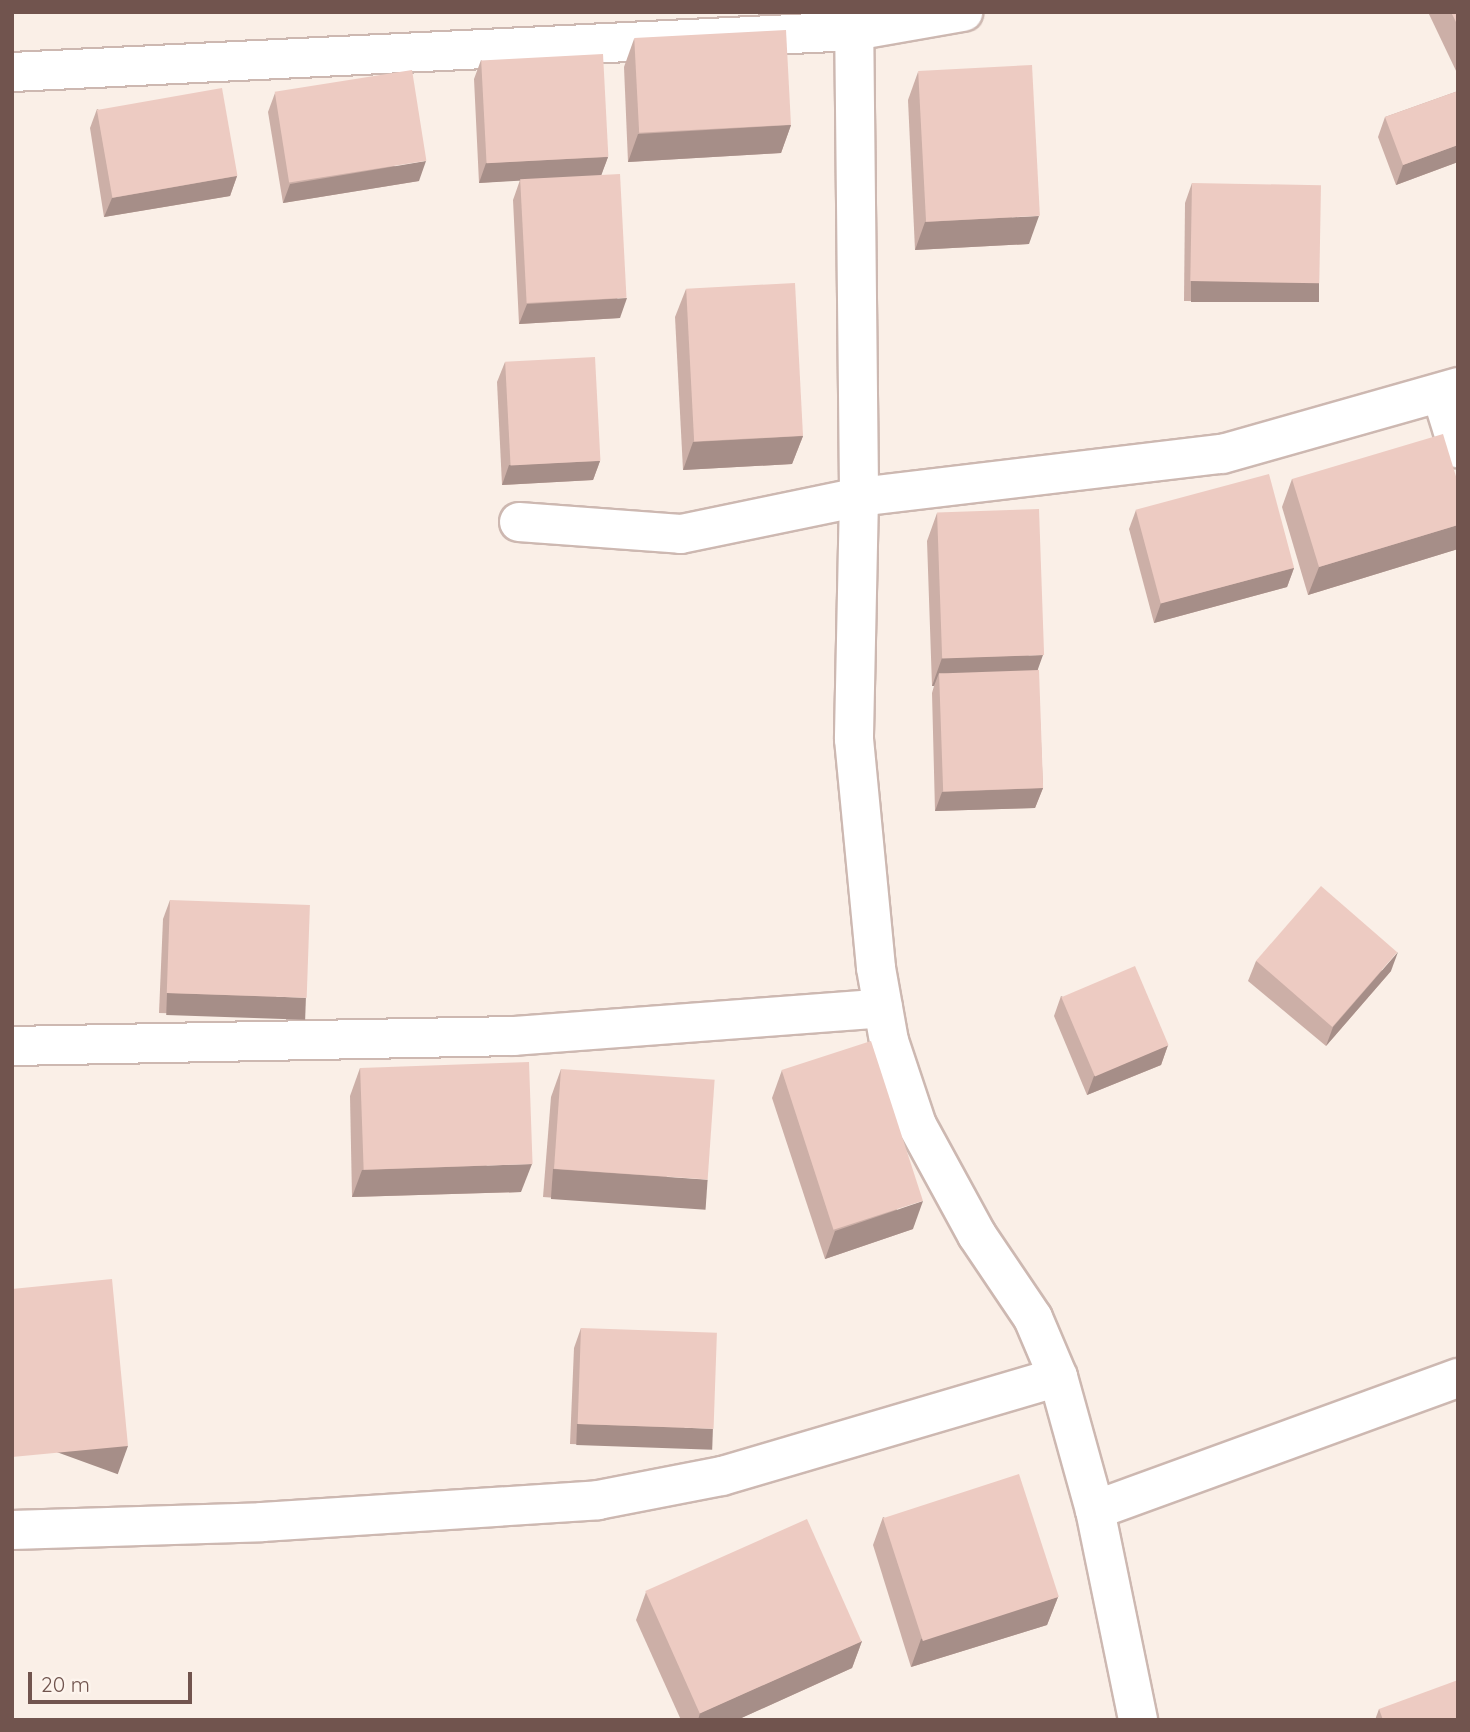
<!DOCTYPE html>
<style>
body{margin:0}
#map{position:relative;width:1470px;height:1732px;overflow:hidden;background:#faefe7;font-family:Quicksand,sans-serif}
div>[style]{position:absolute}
.roads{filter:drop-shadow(2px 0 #cdb8b1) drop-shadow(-2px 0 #cdb8b1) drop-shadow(0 2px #cdb8b1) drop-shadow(0 -2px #cdb8b1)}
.minor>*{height:38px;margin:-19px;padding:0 19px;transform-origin:19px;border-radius:19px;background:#fff}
.wall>*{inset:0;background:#ccafa7}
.shaded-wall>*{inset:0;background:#a68e88;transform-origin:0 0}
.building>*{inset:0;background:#edcbc2;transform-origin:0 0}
span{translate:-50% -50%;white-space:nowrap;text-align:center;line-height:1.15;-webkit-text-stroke:5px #fdf4ed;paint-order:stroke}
.frame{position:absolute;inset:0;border:14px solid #71544e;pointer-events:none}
.scale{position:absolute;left:28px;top:1672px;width:164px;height:32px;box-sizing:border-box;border:4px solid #71544e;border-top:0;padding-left:9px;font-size:21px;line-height:24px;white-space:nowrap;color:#71544e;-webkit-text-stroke:5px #fdf4ed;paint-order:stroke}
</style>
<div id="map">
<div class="roads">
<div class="minor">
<i style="left:854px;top:12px;width:485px;rotate:89.4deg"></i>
<i style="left:859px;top:497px;width:242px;rotate:91.2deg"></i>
<i style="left:854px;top:739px;width:230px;rotate:84.5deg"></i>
<i style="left:876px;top:968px;width:74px;rotate:79.9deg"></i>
<i style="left:889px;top:1041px;width:89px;rotate:71.6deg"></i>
<i style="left:917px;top:1125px;width:125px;rotate:61.4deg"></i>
<i style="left:977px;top:1235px;width:100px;rotate:56deg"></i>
<i style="left:1033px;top:1318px;width:64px;rotate:67deg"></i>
<i style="left:1058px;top:1377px;width:138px;rotate:74.5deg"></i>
<i style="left:1095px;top:1510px;width:214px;rotate:78.4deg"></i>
<i style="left:12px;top:72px;width:843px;rotate:-2.79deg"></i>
<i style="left:854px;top:31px;width:111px;rotate:-9.9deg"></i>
<i style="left:1441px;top:393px;width:58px;rotate:72.8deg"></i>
<i style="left:519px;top:522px;width:162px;rotate:4.2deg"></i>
<i style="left:681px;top:534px;width:182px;rotate:-11.7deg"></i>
<i style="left:859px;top:497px;width:366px;rotate:-6.8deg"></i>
<i style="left:1222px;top:454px;width:245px;rotate:-15.8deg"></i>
<i style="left:12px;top:1046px;width:502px;rotate:-1.14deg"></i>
<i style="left:514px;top:1036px;width:370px;rotate:-4.3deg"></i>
<i style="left:1095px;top:1510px;width:386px;rotate:-20deg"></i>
<i style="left:12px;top:1530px;width:250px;rotate:-1.8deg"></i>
<i style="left:262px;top:1522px;width:337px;rotate:-3.7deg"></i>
<i style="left:598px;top:1500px;width:126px;rotate:-11deg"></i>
<i style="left:722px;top:1476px;width:350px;rotate:-16.4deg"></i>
</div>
</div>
<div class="wall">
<i style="clip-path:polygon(1428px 12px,1458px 12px,1458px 75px)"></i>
<i style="clip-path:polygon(634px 39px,791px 125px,781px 153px,628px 162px,624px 67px)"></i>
<i style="clip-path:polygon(481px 60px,608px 157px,601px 175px,620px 318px,519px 324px,513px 200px,520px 180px,479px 183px,474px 79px)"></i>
<i style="clip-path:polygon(918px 72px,1029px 244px,915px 250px,908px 100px)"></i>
<i style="clip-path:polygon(1458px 91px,1458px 162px,1396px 185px,1378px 137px,1385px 117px)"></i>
<i style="clip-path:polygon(275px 93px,419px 181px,283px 203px,268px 112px)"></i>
<i style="clip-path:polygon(97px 109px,237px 176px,230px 196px,104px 217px,90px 128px)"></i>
<i style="clip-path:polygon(1192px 183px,1312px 302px,1184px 301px,1185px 203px)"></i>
<i style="clip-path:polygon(686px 289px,803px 436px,792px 464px,683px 470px,675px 317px)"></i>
<i style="clip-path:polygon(505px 362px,600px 461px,593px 480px,502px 485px,497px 382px)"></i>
<i style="clip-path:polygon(1292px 479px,1458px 483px,1458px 549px,1308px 595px,1282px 507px)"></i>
<i style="clip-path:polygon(1136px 510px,1294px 568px,1287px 587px,1154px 623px,1129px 529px)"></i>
<i style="clip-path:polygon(937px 513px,1038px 670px,1043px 788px,1035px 808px,935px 811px,932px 693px,934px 686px,932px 686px,927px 541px)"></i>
<i style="clip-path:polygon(170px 900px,299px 1017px,159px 1013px,163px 919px)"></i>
<i style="clip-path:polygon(1256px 961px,1391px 971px,1326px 1046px,1248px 981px)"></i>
<i style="clip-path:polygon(1061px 996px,1168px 1045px,1161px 1065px,1087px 1095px,1054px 1016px)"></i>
<i style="clip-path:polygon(360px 1068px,521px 1192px,352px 1197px,350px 1096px)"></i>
<i style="clip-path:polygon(561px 1069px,698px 1208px,543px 1197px,551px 1097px)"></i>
<i style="clip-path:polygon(782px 1070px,913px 1229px,825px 1259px,772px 1098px)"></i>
<i style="clip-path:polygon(581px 1328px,706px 1448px,570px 1444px,574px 1348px)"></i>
<i style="clip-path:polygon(883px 1517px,1058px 1597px,1047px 1625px,911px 1667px,873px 1545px)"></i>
<i style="clip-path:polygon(646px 1592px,862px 1641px,852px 1668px,737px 1720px,681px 1720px,636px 1620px)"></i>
<i style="clip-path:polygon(1379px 1709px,1458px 1720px,1375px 1720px)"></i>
</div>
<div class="shaded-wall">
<i style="clip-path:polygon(791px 125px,781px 153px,628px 162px,638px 134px)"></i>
<i style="clip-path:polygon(1458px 145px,1458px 162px,1396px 185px,1403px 165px)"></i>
<i style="clip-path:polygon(608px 157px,601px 176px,479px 183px,486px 163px)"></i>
<i style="clip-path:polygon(426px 161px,419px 181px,283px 203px,290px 184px)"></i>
<i style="clip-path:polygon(237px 176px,230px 196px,104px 217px,112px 198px)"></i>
<i style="clip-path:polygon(1039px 216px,1029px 244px,915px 250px,925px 222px)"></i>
<i style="left:1191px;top:281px;width:128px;height:21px"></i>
<i style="clip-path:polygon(627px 298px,620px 318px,519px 324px,527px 304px)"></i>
<i style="clip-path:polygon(803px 436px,792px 464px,683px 470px,693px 442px)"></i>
<i style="clip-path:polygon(600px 461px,593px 480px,502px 485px,509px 465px)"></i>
<i style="clip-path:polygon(1458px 525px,1458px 549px,1308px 595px,1319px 567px)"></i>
<i style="clip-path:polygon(1294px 568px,1287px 587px,1154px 623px,1161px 603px)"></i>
<i style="clip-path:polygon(1043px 655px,1033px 683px,939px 673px,934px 686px,932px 686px,942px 658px)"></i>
<i style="clip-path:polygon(1043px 788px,1035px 808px,935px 811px,942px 792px)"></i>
<i style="clip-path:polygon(1398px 952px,1391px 971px,1326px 1046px,1333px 1027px)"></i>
<i style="left:167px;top:993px;width:139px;height:22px;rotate:2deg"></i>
<i style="clip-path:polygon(1168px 1045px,1161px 1065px,1087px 1095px,1094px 1076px)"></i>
<i style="clip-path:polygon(532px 1164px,521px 1192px,352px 1197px,362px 1170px)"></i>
<i style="left:553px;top:1169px;width:155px;height:30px;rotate:4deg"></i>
<i style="clip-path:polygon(923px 1201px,913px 1229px,825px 1259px,835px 1231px)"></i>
<i style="left:577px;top:1424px;width:136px;height:21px;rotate:2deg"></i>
<i style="left:128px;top:1446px;width:30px;height:117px;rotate:110deg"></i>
<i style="clip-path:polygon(1058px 1597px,1047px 1625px,911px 1667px,921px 1639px)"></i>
<i style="clip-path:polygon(862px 1641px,852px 1668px,737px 1720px,698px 1720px,700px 1713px)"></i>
</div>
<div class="building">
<i style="clip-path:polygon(1451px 12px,1458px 12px,1458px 26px)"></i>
<i style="left:786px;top:30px;width:95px;height:152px;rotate:87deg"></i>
<i style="left:603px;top:54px;width:103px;height:122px;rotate:87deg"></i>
<i style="left:1032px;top:65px;width:151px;height:114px;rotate:87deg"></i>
<i style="left:412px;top:70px;width:92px;height:139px;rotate:81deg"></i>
<i style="left:222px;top:88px;width:89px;height:127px;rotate:80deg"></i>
<i style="clip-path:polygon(1458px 91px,1458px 145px,1403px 165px,1385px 117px)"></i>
<i style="left:620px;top:174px;width:124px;height:100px;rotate:87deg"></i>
<i style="left:1192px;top:183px;width:129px;height:98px;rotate:1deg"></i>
<i style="left:795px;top:283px;width:153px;height:109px;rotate:87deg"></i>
<i style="left:595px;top:357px;width:104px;height:90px;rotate:87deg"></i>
<i style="clip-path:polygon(1443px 434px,1458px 483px,1458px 525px,1319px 567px,1292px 479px)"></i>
<i style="left:1269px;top:474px;width:97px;height:138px;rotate:75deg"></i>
<i style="left:1039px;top:509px;width:146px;height:102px;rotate:88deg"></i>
<i style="left:1039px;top:670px;width:118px;height:100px;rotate:88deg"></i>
<i style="left:1321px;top:886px;width:101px;height:99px;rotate:41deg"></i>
<i style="left:170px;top:900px;width:140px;height:93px;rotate:2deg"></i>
<i style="left:1135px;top:966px;width:86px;height:80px;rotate:67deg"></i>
<i style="left:871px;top:1041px;width:168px;height:94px;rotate:72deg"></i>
<i style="left:529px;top:1062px;width:102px;height:169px;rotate:88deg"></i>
<i style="left:561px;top:1069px;width:154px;height:100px;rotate:4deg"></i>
<i style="clip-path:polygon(112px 1279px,128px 1446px,12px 1457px,12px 1289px)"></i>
<i style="left:581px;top:1328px;width:136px;height:96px;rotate:2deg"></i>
<i style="left:1019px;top:1474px;width:129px;height:143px;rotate:72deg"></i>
<i style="left:807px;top:1519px;width:134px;height:177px;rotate:66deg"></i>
<i style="clip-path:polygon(1458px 1680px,1458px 1720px,1383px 1720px,1379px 1709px)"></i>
</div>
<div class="frame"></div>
<div class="scale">20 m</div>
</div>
